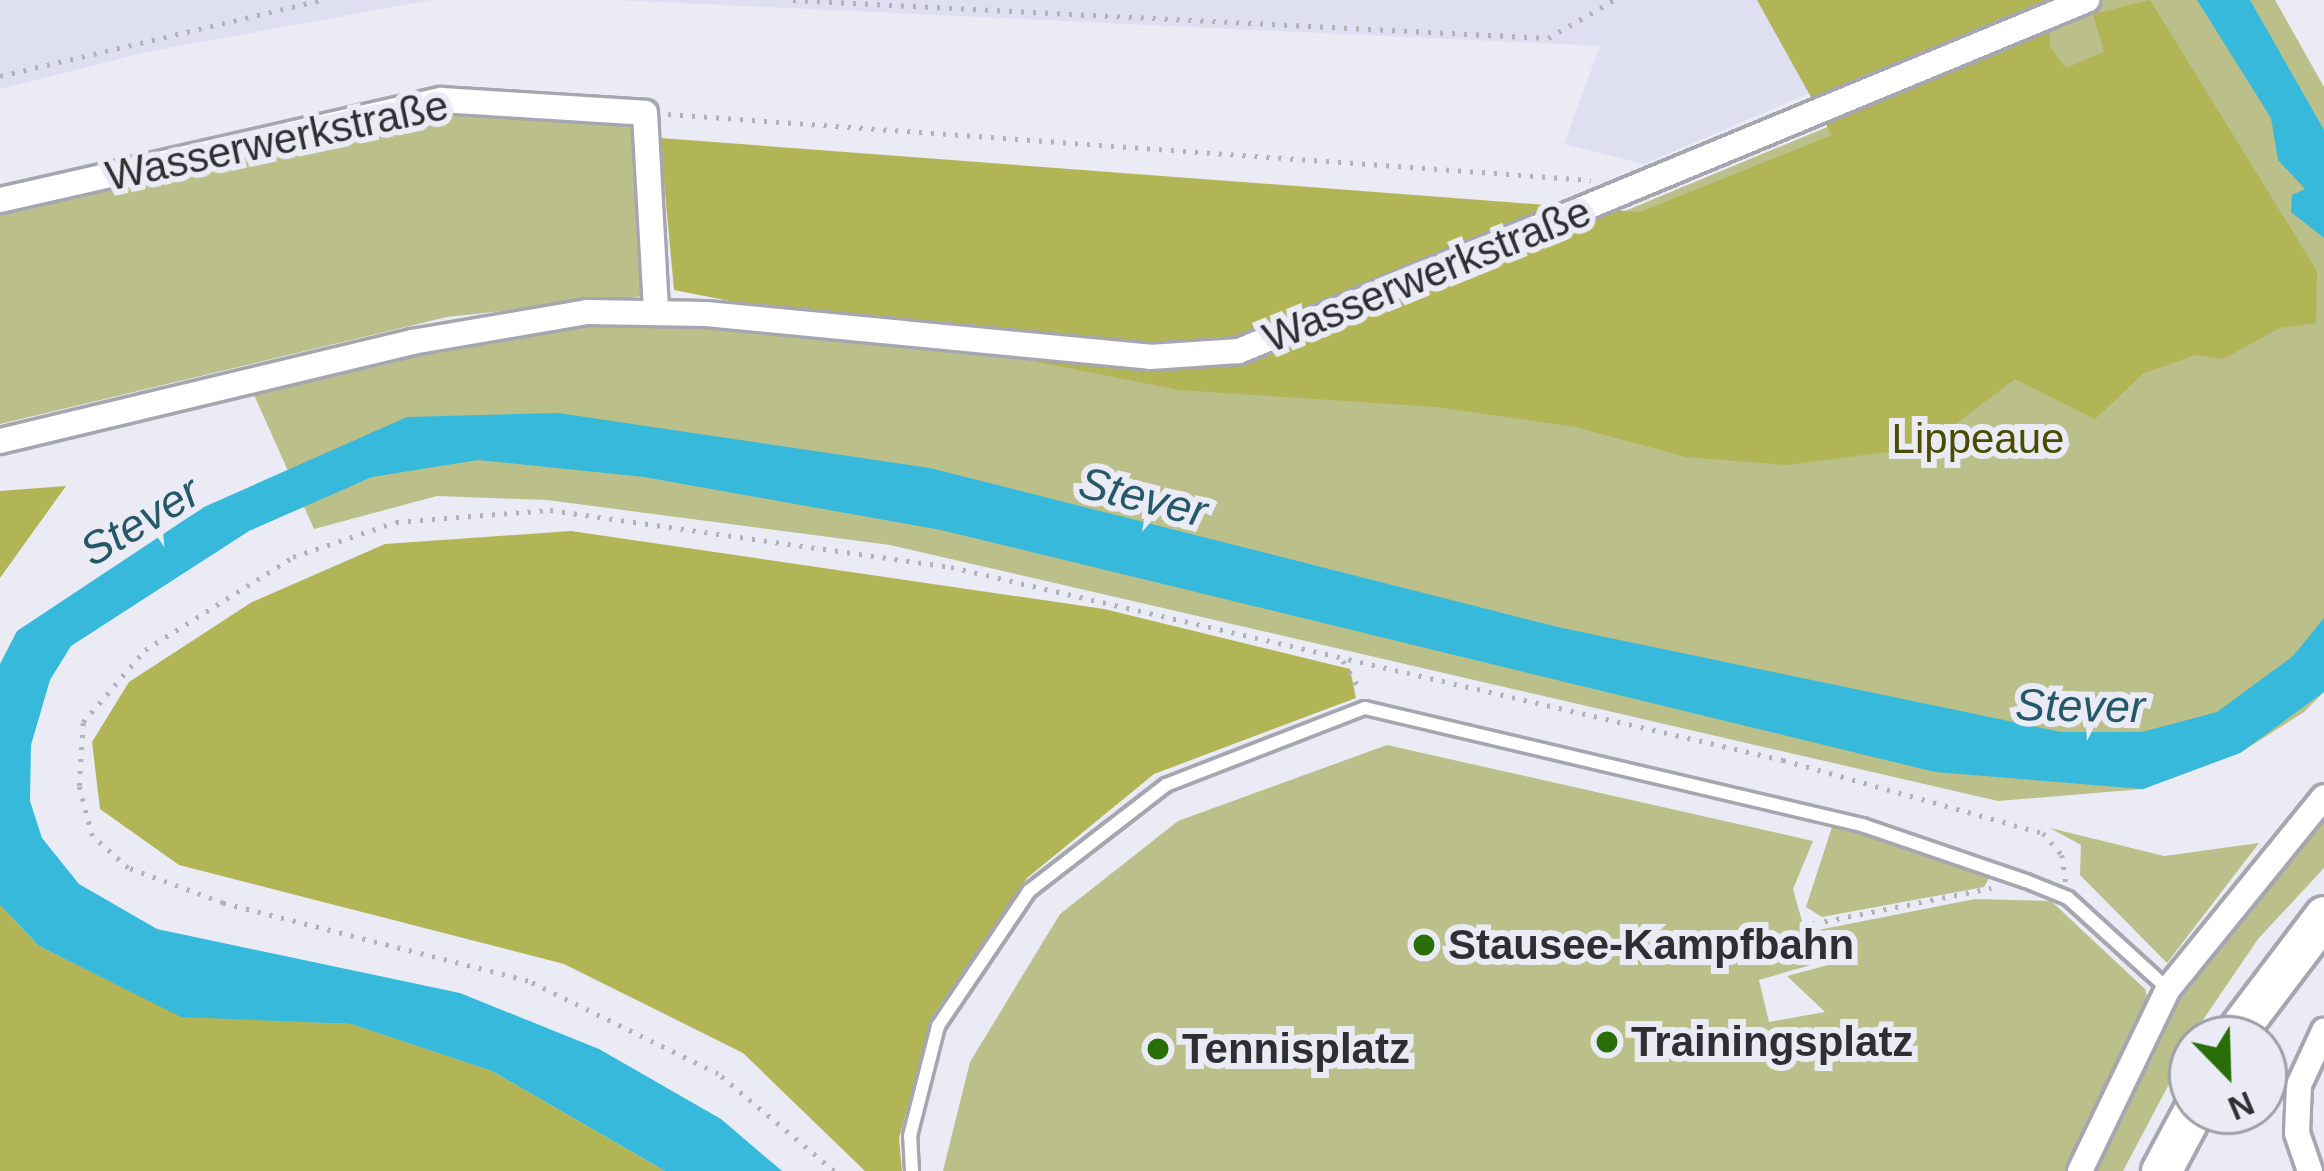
<!DOCTYPE html>
<meta charset="utf-8">
<style>
body{margin:0}
#map{position:relative;width:2324px;height:1171px;overflow:hidden;background:#eaebf5;font-family:Arial,sans-serif}
div>[style]{position:absolute}
.built>*{inset:0;background:#dedff1}
.green>*{inset:0;background:#bbbf89}
.forest>*{inset:0;background:#b1b556}
.water>*{inset:0;background:#37b9db}
.path>*{height:4.5px;margin-top:-2.25px;transform-origin:0;background:repeating-linear-gradient(90deg,#b2b2bb 0 3px,transparent 0 12px)}
.roads{filter:drop-shadow(3px 0 #a5a6b0) drop-shadow(-3px 0 #a5a6b0) drop-shadow(0 3px #a5a6b0) drop-shadow(0 -3px #a5a6b0)}
.lane>*{height:12px;margin:-6px;padding:0 6px;transform-origin:6px;border-radius:6px;background:#fff}
.street>*{height:24px;margin:-12px;padding:0 12px;transform-origin:12px;border-radius:12px;background:#fff}
.primary>*{height:39px;margin:-19.5px;padding:0 19.5px;transform-origin:19.5px;border-radius:19.5px;background:#fff}
.dots>*{width:33px;height:33px;translate:-50% -50%;box-sizing:border-box;border:6px solid #eaebf5;border-radius:50%}
span{translate:-50% -50%;white-space:nowrap;text-align:center;line-height:1.15;-webkit-text-stroke:12px #eaebf5;paint-order:stroke}
.street-label{font-size:42px;color:#2f2f33}
.park-label{font-size:42px;color:#4a4c00}
.poi-label{font-size:42px;color:#2f2f33;font-weight:700}
.left{translate:0 -50%;text-align:left}
.water-label{font-size:45px;color:#255968;font-style:italic}
.north{position:absolute;left:2168px;top:1015px;width:120px;height:120px;box-sizing:border-box;background:#eaebf5;border:3px solid #9fa0a7;border-radius:50%;rotate:157deg;font-size:33px;font-weight:700;line-height:48px;text-align:center;color:#2f2f33}
.north::after{content:'';display:block;margin:auto;width:42px;height:54px;background:#296e08;clip-path:polygon(50% 0,100% 100%,50% 72%,0 100%)}
</style>
<div id="map">
<div class="built">
<i style="clip-path:polygon(0 0,431px 0,146px 52px,0 89px)"></i>
<i style="clip-path:polygon(616px 0,1760px 0,1812px 92px,1644px 164px,1564px 144px,1600px 46px)"></i>
</div>
<div class="green">
<i style="clip-path:polygon(1773px 0,2275px 0,2324px 87px,2324px 692px,2304px 712px,2240px 753px,2143px 789px,1998px 801px,890px 545px,547px 500px,437px 496px,314px 529px,251px 388px,509px 327px,616px 319px,1259px 363px,1832px 125px)"></i>
<i style="clip-path:polygon(443px 115px,635px 127px,645px 296px,447px 317px,0 424px,0 214px,374px 122px)"></i>
<i style="clip-path:polygon(1387px 745px,1813px 841px,1793px 889px,1814px 964px,1759px 980px,1769px 1022px,1825px 1012px,1787px 976px,1828px 965px,1813px 931px,1975px 899px,2051px 901px,2145px 989px,2149px 1003px,2069px 1171px,943px 1171px,970px 1062px,1060px 914px,1178px 821px)"></i>
<i style="clip-path:polygon(2324px 818px,2324px 868px,2258px 939px,2203px 1020px,2123px 1171px,2096px 1171px,2177px 1004px)"></i>
<i style="clip-path:polygon(1833px 824px,1899px 842px,1991px 875px,1984px 887px,1822px 917px,1806px 907px)"></i>
<i style="clip-path:polygon(2050px 828px,2164px 856px,2259px 843px,2167px 963px,2080px 875px,2081px 845px)"></i>
</div>
<div class="forest">
<i style="clip-path:polygon(1757px 0,2050px 0,2050px 47px,2066px 68px,2104px 52px,2093px 14px,2150px 0,2317px 271px,2316px 323px,2280px 328px,2223px 359px,2196px 355px,2144px 373px,2095px 419px,2015px 379px,1954px 425px,1951px 444px,1786px 465px,1686px 457px,1576px 427px,1436px 407px,1179px 390px,674px 290px,660px 138px,1640px 212px,1832px 135px)"></i>
<i style="clip-path:polygon(66px 486px,0 578px,0 491px)"></i>
<i style="clip-path:polygon(571px 531px,1104px 609px,1350px 669px,1356px 698px,1154px 774px,1027px 878px,934px 1014px,899px 1138px,902px 1171px,865px 1171px,743px 1053px,564px 964px,179px 865px,100px 809px,92px 742px,129px 682px,252px 602px,385px 544px)"></i>
<i style="clip-path:polygon(0 905px,39px 946px,181px 1016px,352px 1024px,492px 1071px,665px 1171px,0 1171px)"></i>
</div>
<div class="water">
<i style="clip-path:polygon(2197px 0,2250px 0,2324px 130px,2324px 238px,2291px 212px,2292px 195px,2305px 189px,2278px 160px,2271px 118px)"></i>
<i style="clip-path:polygon(558px 413px,930px 468px,1562px 628px,2061px 732px,2142px 732px,2217px 712px,2293px 656px,2324px 618px,2324px 692px,2240px 753px,2143px 789px,1935px 772px,941px 530px,644px 477px,478px 460px,372px 477px,249px 531px,71px 646px,50px 680px,31px 745px,30px 801px,42px 838px,79px 884px,157px 929px,460px 993px,599px 1049px,721px 1119px,782px 1171px,665px 1171px,492px 1071px,351px 1024px,181px 1017px,39px 946px,0 905px,0 664px,17px 631px,204px 507px,407px 417px)"></i>
</div>
<div class="path">
<i style="left:793px;top:0;width:756px;rotate:2.88deg"></i>
<i style="left:1548px;top:38px;width:76px;rotate:-29.9deg"></i>
<i style="left:0;top:76px;width:331px;rotate:-13.3deg"></i>
<i style="left:668px;top:114px;width:925px;rotate:4.09deg"></i>
<i style="left:1343px;top:661px;width:35px;rotate:59deg"></i>
<i style="left:1801px;top:926px;width:194px;rotate:-11.3deg"></i>
<i style="left:834px;top:1171px;width:151px;rotate:-140.1deg"></i>
<i style="left:718px;top:1074px;width:212px;rotate:-153.9deg"></i>
<i style="left:528px;top:981px;width:315px;rotate:-165.7deg"></i>
<i style="left:223px;top:903px;width:101px;rotate:-159.8deg"></i>
<i style="left:128px;top:868px;width:48px;rotate:-138.4deg"></i>
<i style="left:92px;top:836px;width:52px;rotate:-104.6deg"></i>
<i style="left:79px;top:786px;width:64px;rotate:-86.4deg"></i>
<i style="left:83px;top:722px;width:95px;rotate:-49.3deg"></i>
<i style="left:145px;top:650px;width:175px;rotate:-32.1deg"></i>
<i style="left:293px;top:557px;width:109px;rotate:-18.8deg"></i>
<i style="left:396px;top:522px;width:154px;rotate:-4.5deg"></i>
<i style="left:550px;top:510px;width:405px;rotate:8.1deg"></i>
<i style="left:951px;top:567px;width:854px;rotate:13.06deg"></i>
<i style="left:1783px;top:760px;width:270px;rotate:15.7deg"></i>
<i style="left:2043px;top:833px;width:29px;rotate:49deg"></i>
<i style="left:2062px;top:855px;width:27px;rotate:82deg"></i>
</div>
<div class="roads">
<div class="lane">
<i style="left:912px;top:1171px;width:35px;rotate:-93deg"></i>
<i style="left:910px;top:1136px;width:114px;rotate:-75.7deg"></i>
<i style="left:938px;top:1026px;width:163px;rotate:-56deg"></i>
<i style="left:1029px;top:891px;width:173px;rotate:-37.7deg"></i>
<i style="left:1166px;top:785px;width:213px;rotate:-21.2deg"></i>
<i style="left:1365px;top:708px;width:511px;rotate:13.25deg"></i>
<i style="left:1862px;top:825px;width:173px;rotate:18.9deg"></i>
<i style="left:2026px;top:881px;width:45px;rotate:22deg"></i>
<i style="left:2068px;top:898px;width:135px;rotate:42.3deg"></i>
</div>
<div class="street">
<i style="left:0;top:200px;width:452px;rotate:-12.8deg"></i>
<i style="left:441px;top:100px;width:204px;rotate:3.6deg"></i>
<i style="left:645px;top:113px;width:199px;rotate:86.8deg"></i>
<i style="left:0;top:441px;width:424px;rotate:-13.5deg"></i>
<i style="left:412px;top:342px;width:178px;rotate:-9.7deg"></i>
<i style="left:587px;top:312px;width:119px;rotate:1deg"></i>
<i style="left:706px;top:314px;width:446px;rotate:5.5deg"></i>
<i style="left:1150px;top:357px;width:89px;rotate:-3.9deg"></i>
<i style="left:1239px;top:351px;width:918px;rotate:-22.49deg"></i>
<i style="left:2080px;top:1171px;width:202px;rotate:-64.2deg"></i>
<i style="left:2168px;top:989px;width:247px;rotate:-50.9deg"></i>
<i style="left:2310px;top:1171px;width:40px;rotate:-108.9deg"></i>
<i style="left:2297px;top:1133px;width:48px;rotate:-87.6deg"></i>
<i style="left:2299px;top:1085px;width:60px;rotate:-65.2deg"></i>
</div>
<div class="primary">
<i style="left:2231px;top:1039px;width:154px;rotate:-52.9deg"></i>
<i style="left:2161px;top:1171px;width:68px;rotate:-61.9deg"></i>
</div>
</div>
<div class="dots">
<i style="left:1424px;top:945px;background:#296e08"></i>
<i style="left:1607px;top:1042px;background:#296e08"></i>
<i style="left:1158px;top:1049px;background:#296e08"></i>
</div>
<div class="street-label">
<span style="left:277px;top:141px;rotate:-12deg">Wasserwerkstraße</span>
<span style="left:1427px;top:275px;rotate:-22deg">Wasserwerkstraße</span>
</div>
<div class="park-label">
<span style="left:1978px;top:439px">Lippeaue</span>
</div>
<div class="poi-label">
<span class="left" style="left:1448px;top:945px">Stausee-Kampfbahn</span>
<span class="left" style="left:1631px;top:1042px">Trainingsplatz</span>
<span class="left" style="left:1182px;top:1049px">Tennisplatz</span>
</div>
<div class="water-label">
<span style="left:1143px;top:497px;rotate:14deg">Stever</span>
<span style="left:140px;top:521px;rotate:-31deg">Stever</span>
<span style="left:2080px;top:706px;rotate:1deg">Stever</span>
</div>
<div class="north">N</div>
</div>
